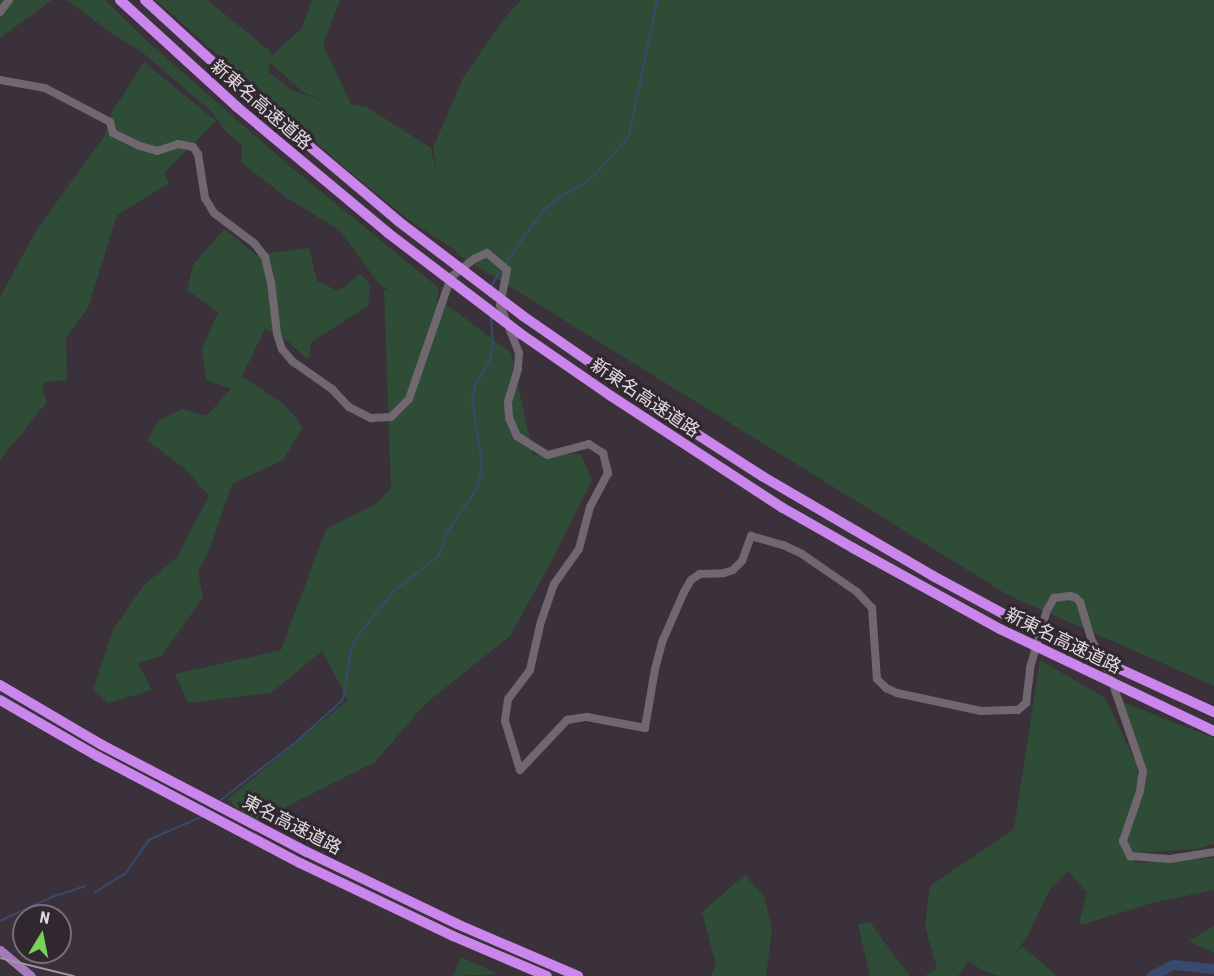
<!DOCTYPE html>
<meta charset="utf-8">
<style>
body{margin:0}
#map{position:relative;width:1214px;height:976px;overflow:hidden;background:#3a313a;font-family:"Roboto Condensed","Noto Sans JP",sans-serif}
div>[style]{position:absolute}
.green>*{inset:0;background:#2f4d36}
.stream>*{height:1.5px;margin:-0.75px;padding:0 0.75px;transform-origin:0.75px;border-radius:0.75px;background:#374a6e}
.river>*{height:10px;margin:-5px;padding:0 5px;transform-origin:5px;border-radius:5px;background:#374a6e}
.minor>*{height:8px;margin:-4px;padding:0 4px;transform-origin:4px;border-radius:4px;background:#716770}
.major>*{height:9px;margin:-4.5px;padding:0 4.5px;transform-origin:4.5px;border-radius:4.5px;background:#a67aba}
.highway>*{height:10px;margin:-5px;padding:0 5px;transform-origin:5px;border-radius:5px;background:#ca86ec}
.rail>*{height:1.5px;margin:-0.75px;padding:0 0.75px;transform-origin:0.75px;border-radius:0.75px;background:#a199a1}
span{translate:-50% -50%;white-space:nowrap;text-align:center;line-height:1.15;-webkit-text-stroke:6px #30272f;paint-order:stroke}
.street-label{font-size:18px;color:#e0dae0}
.north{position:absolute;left:12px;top:904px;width:60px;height:60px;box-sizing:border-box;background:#30272f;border:2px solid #766f76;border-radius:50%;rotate:10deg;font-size:16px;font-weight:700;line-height:24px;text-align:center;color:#e0dae0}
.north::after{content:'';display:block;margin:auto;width:21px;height:27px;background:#78d258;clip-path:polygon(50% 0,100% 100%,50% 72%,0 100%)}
</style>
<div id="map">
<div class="green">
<i style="clip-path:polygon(0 0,52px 0,0 38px)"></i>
<i style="clip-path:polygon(67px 0,105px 0,147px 41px,286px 163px,439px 288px,437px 303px,450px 307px,511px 353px,533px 455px,581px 454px,592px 480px,551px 562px,510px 636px,425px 704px,375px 762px,252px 824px,228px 799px,348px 700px,322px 651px,271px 693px,188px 703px,175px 674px,281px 650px,326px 529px,376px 504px,391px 488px,384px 290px,388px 290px,379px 284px,339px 230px,287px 198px,242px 163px,242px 145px,227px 133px,212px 112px,143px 53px,115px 36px)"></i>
<i style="clip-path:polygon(evenodd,156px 0,207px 0,271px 52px,271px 56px,302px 28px,312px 0,340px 0,323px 45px,351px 104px,367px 107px,431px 148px,437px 174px,433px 148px,463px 78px,503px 20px,521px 0,1214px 0,1214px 686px,1008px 595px,457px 254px,455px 250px,409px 220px,344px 167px,156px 0,270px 62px,303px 92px,323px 101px,294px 91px,268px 72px,270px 62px)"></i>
<i style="clip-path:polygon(144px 62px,216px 121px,164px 173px,169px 183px,117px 215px,88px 308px,66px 338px,67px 380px,45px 382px,42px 387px,47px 402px,0 460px,0 297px,37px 229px,105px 135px,112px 112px)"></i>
<i style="clip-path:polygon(224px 229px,256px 255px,309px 248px,317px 281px,338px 291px,360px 274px,370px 284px,368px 306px,311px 342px,309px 358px,306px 358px,282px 336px,265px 329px,242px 376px,285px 405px,303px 427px,283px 460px,232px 484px,210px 548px,198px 572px,203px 598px,161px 656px,138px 663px,152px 690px,108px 703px,93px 689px,113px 630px,143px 586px,177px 557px,209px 496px,186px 470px,147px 440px,159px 420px,183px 409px,206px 416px,231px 389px,206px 380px,202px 349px,218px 312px,187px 290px,193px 265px)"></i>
<i style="clip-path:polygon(1040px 660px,1105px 698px,1136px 763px,1139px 779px,1120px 840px,1135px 863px,1214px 858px,1214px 890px,1152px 903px,1081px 925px,1080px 920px,1087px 892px,1068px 871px,1050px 889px,1027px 937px,1010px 960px,1022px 946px,1057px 976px,1000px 976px,983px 971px,969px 961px,958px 976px,925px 976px,937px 968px,925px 926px,930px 886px,1014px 829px)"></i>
<i style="clip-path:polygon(1120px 701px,1214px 738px,1214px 844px,1196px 849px,1134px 853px,1127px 844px,1138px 797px,1146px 779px,1144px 762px)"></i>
<i style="clip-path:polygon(745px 875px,764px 896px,772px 929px,766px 976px,711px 976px,716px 964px,702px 912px)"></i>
<i style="clip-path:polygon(870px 922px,882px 939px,910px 976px,870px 976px,858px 924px)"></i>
<i style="clip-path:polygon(1214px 926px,1214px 953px,1189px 941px)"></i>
<i style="clip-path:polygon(461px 957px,499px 974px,453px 976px)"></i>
</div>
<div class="stream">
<i style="left:505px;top:264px;width:64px;rotate:-54.6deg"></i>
<i style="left:542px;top:212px;width:21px;rotate:-41deg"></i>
<i style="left:558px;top:198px;width:26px;rotate:-28deg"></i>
<i style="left:581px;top:186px;width:18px;rotate:-38deg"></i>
<i style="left:595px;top:175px;width:51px;rotate:-48.2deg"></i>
<i style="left:629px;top:137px;width:140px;rotate:-78.4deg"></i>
<i style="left:491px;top:287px;width:20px;rotate:-60deg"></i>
<i style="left:221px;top:800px;width:95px;rotate:-37.7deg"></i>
<i style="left:296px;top:742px;width:63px;rotate:-41.8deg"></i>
<i style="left:343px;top:700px;width:50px;rotate:-80.7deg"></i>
<i style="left:351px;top:651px;width:12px;rotate:-70deg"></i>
<i style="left:355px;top:640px;width:63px;rotate:-51.5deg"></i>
<i style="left:394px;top:591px;width:57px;rotate:-37.9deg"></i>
<i style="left:439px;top:556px;width:24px;rotate:-71deg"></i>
<i style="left:447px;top:533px;width:55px;rotate:-56deg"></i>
<i style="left:478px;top:487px;width:24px;rotate:-81deg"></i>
<i style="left:482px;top:463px;width:65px;rotate:-98.9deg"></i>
<i style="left:472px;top:399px;width:13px;rotate:-77deg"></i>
<i style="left:475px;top:386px;width:30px;rotate:-60deg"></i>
<i style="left:490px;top:360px;width:19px;rotate:-81deg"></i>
<i style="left:493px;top:341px;width:23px;rotate:-95deg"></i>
<i style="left:94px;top:893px;width:36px;rotate:-32deg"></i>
<i style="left:125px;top:874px;width:42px;rotate:-54.8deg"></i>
<i style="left:149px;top:840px;width:57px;rotate:-23.9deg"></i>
<i style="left:0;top:921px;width:57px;rotate:-24.8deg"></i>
<i style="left:52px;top:897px;width:35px;rotate:-18deg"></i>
</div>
<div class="river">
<i style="left:1152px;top:976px;width:25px;rotate:-27deg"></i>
<i style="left:1174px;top:965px;width:40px;rotate:5.7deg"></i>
</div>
<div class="minor">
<i style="left:0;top:12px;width:15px;rotate:-53deg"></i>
<i style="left:0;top:80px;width:46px;rotate:10.1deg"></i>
<i style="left:45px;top:88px;width:73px;rotate:27.6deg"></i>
<i style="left:110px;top:122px;width:11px;rotate:75deg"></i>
<i style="left:113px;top:133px;width:30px;rotate:26deg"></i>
<i style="left:140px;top:146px;width:18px;rotate:16deg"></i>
<i style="left:157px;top:151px;width:22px;rotate:-18deg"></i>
<i style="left:178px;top:144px;width:15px;rotate:11deg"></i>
<i style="left:193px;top:147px;width:9px;rotate:54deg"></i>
<i style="left:198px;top:154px;width:45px;rotate:81deg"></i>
<i style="left:205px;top:198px;width:17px;rotate:59deg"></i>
<i style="left:214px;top:213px;width:50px;rotate:36.9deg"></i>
<i style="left:254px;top:243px;width:18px;rotate:52deg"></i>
<i style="left:265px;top:257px;width:26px;rotate:77deg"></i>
<i style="left:271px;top:282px;width:52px;rotate:83.4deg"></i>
<i style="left:277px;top:334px;width:16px;rotate:72deg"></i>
<i style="left:282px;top:349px;width:16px;rotate:50deg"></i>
<i style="left:292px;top:361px;width:49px;rotate:35deg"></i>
<i style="left:332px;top:389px;width:25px;rotate:47deg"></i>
<i style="left:349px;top:407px;width:25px;rotate:27deg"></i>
<i style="left:371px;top:418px;width:20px;rotate:-3deg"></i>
<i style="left:391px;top:417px;width:25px;rotate:-45deg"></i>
<i style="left:409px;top:399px;width:129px;rotate:-71deg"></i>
<i style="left:451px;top:277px;width:29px;rotate:-38deg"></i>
<i style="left:474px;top:259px;width:14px;rotate:-25deg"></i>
<i style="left:487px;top:253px;width:26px;rotate:40deg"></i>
<i style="left:507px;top:270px;width:36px;rotate:101deg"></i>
<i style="left:500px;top:305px;width:52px;rotate:68.4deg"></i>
<i style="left:519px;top:353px;width:16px;rotate:94deg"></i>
<i style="left:518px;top:369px;width:34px;rotate:107deg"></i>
<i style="left:508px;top:402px;width:16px;rotate:86deg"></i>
<i style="left:509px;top:418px;width:20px;rotate:66deg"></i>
<i style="left:517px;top:436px;width:36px;rotate:32deg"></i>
<i style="left:548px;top:455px;width:42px;rotate:-15deg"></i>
<i style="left:589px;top:444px;width:17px;rotate:33deg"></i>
<i style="left:603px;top:453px;width:21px;rotate:76deg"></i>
<i style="left:608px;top:473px;width:38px;rotate:118deg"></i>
<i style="left:590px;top:507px;width:43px;rotate:104.7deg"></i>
<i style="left:579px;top:549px;width:43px;rotate:125.5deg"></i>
<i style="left:554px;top:584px;width:39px;rotate:109deg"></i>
<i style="left:541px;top:621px;width:50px;rotate:102.7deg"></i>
<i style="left:530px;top:670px;width:36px;rotate:127deg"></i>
<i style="left:508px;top:699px;width:22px;rotate:98deg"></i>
<i style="left:505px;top:721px;width:51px;rotate:73deg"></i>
<i style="left:520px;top:770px;width:69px;rotate:-46.8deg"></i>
<i style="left:567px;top:720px;width:20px;rotate:-9deg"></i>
<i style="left:587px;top:717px;width:59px;rotate:10.7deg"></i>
<i style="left:645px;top:728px;width:60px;rotate:-80.4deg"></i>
<i style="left:655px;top:669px;width:30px;rotate:-75deg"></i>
<i style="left:663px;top:640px;width:52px;rotate:-66.4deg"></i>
<i style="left:684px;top:592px;width:14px;rotate:-60deg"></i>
<i style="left:691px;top:580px;width:11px;rotate:-34deg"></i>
<i style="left:700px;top:574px;width:24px;rotate:-2deg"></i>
<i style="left:724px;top:573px;width:9px;rotate:-18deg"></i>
<i style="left:733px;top:570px;width:13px;rotate:-45deg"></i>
<i style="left:742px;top:561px;width:27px;rotate:-70deg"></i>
<i style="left:751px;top:536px;width:33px;rotate:16deg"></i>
<i style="left:783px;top:545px;width:21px;rotate:25deg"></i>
<i style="left:802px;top:554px;width:67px;rotate:34.6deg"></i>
<i style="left:857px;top:592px;width:22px;rotate:47deg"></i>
<i style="left:872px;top:608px;width:71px;rotate:86deg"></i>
<i style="left:877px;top:679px;width:13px;rotate:45deg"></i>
<i style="left:886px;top:688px;width:12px;rotate:24deg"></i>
<i style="left:897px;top:693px;width:86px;rotate:12.1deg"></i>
<i style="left:981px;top:711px;width:37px;rotate:-2deg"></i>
<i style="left:1018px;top:710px;width:11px;rotate:-41deg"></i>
<i style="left:1026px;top:703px;width:35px;rotate:-83deg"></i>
<i style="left:1030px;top:668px;width:60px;rotate:-73.7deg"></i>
<i style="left:1047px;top:610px;width:14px;rotate:-60deg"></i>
<i style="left:1054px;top:598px;width:16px;rotate:-7deg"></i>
<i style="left:1070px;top:596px;width:6px;rotate:18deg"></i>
<i style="left:1076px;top:598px;width:6px;rotate:45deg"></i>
<i style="left:1080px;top:602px;width:39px;rotate:73deg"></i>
<i style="left:1091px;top:639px;width:35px;rotate:61deg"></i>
<i style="left:1108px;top:670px;width:107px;rotate:70.9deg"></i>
<i style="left:1143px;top:771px;width:20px;rotate:99deg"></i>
<i style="left:1140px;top:791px;width:53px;rotate:108.8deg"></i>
<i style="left:1123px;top:841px;width:17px;rotate:65deg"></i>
<i style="left:1130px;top:856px;width:40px;rotate:4.3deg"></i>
<i style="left:1170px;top:859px;width:45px;rotate:-9deg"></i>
</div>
<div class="major">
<i style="left:0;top:950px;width:40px;rotate:40deg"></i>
</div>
<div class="highway">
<i style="left:120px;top:0;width:159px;rotate:42.4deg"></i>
<i style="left:237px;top:107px;width:197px;rotate:39.8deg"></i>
<i style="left:388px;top:233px;width:167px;rotate:37.2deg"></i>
<i style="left:521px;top:334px;width:109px;rotate:34.6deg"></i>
<i style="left:611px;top:396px;width:205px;rotate:33.1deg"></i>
<i style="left:783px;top:508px;width:81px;rotate:29.7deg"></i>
<i style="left:853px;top:548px;width:168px;rotate:28.9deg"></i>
<i style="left:1000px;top:629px;width:237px;rotate:25.5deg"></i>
<i style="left:145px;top:0;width:144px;rotate:42.5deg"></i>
<i style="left:251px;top:97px;width:192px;rotate:40.1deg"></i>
<i style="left:398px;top:221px;width:157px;rotate:37.2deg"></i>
<i style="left:523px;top:316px;width:158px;rotate:34.7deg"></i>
<i style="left:653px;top:406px;width:130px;rotate:32.7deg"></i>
<i style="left:762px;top:476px;width:198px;rotate:30.3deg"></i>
<i style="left:933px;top:576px;width:106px;rotate:28.3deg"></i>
<i style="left:1026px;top:626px;width:207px;rotate:24.6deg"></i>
<i style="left:0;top:685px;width:118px;rotate:30.5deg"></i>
<i style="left:102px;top:745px;width:231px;rotate:27.6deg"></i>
<i style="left:307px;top:852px;width:166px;rotate:25.6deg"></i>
<i style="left:457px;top:924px;width:132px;rotate:23.3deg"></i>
<i style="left:0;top:700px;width:112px;rotate:30deg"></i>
<i style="left:97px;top:756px;width:229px;rotate:27.8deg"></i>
<i style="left:300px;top:863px;width:170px;rotate:25.5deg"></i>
<i style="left:453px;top:936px;width:102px;rotate:23.1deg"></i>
</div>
<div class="rail">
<i style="left:0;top:958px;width:76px;rotate:13.7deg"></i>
</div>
<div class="street-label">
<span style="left:261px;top:105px;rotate:41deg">新東名高速道路</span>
<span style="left:645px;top:398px;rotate:34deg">新東名高速道路</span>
<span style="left:1063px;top:641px;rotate:26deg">新東名高速道路</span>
<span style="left:292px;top:825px;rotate:27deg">東名高速道路</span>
</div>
<div class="north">N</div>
</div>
